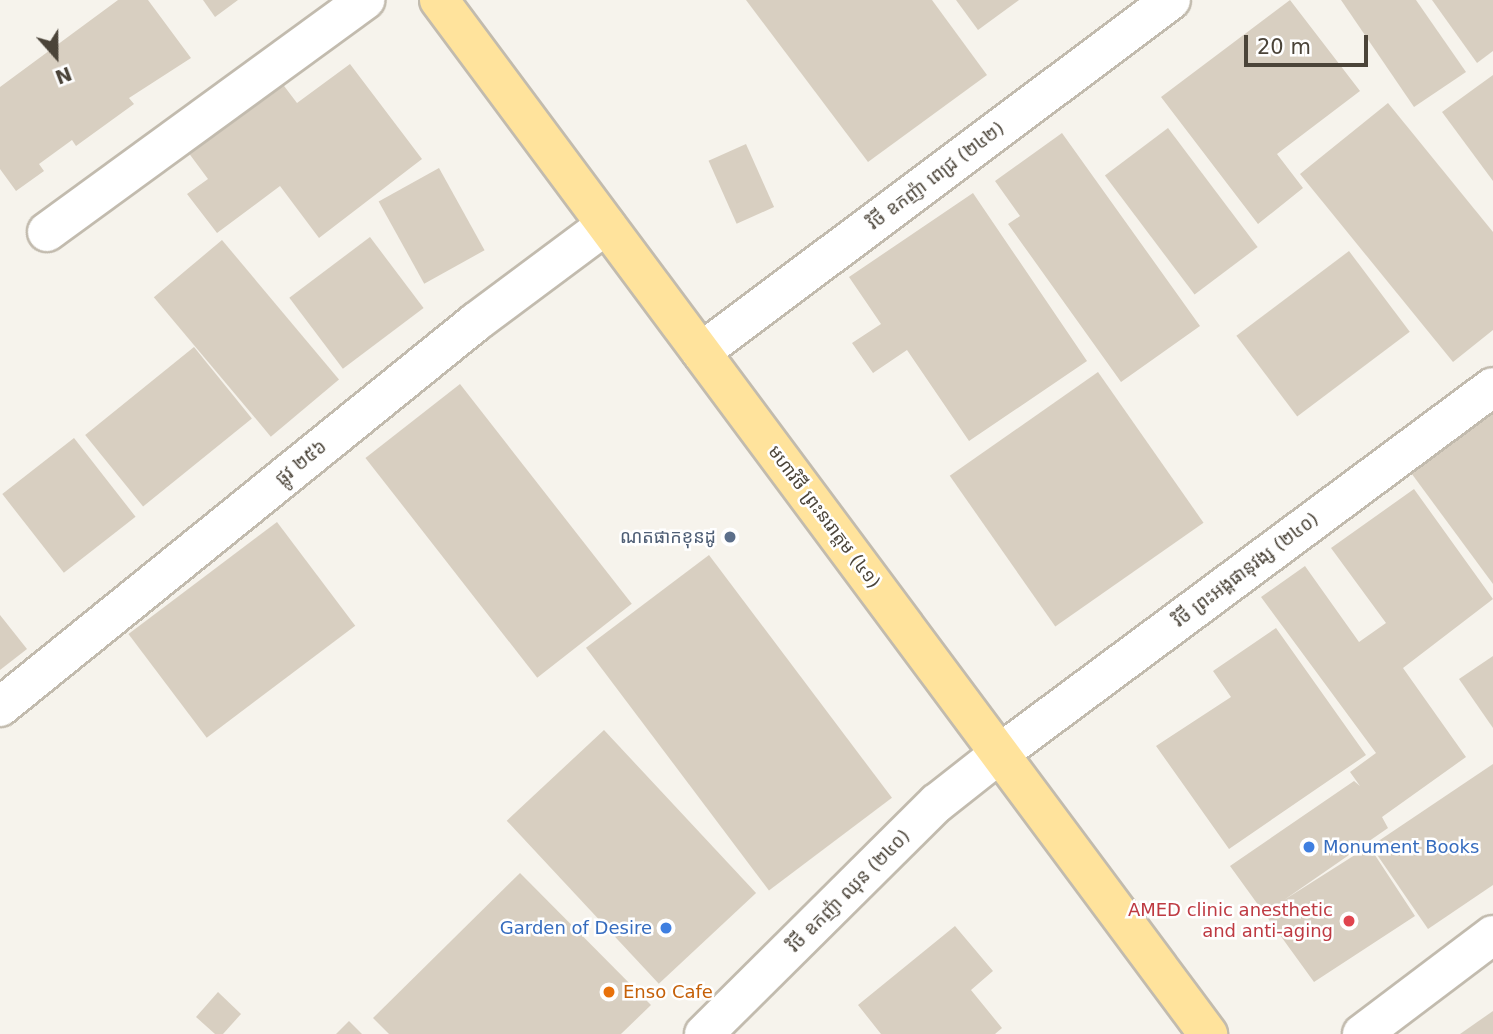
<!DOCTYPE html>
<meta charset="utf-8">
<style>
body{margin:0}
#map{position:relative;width:1493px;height:1034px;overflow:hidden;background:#f6f3ec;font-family:"DejaVu Sans","Noto Sans Khmer",sans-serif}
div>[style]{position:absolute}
.building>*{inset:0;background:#d8cfc1;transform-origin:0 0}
.roads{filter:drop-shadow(2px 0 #c2bbae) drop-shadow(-2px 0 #c2bbae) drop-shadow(0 2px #c2bbae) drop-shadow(0 -2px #c2bbae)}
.minor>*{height:38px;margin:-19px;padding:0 19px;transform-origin:19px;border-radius:19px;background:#fff}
.tertiary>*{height:38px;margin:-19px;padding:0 19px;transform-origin:19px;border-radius:19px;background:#fff}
.primary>*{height:38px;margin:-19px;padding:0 19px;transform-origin:19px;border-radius:19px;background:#ffe39c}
.dots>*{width:19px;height:19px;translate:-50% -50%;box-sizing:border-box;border:4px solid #fff;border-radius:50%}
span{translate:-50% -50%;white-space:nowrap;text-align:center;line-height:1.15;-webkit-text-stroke:5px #fff;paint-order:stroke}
.street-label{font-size:18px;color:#4b4439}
.service-label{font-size:18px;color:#4e5e75}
.right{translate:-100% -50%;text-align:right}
.shop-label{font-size:18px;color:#366cbe}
.left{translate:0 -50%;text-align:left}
.health-label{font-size:18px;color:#be3a42}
.food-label{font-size:18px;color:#c56008}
.north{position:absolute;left:21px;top:21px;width:70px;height:70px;-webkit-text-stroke:5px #fff;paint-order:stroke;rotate:159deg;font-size:19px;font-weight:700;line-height:28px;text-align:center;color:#4b4439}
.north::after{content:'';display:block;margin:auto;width:24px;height:32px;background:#4b4439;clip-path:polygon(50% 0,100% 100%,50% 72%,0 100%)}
.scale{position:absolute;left:1244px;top:35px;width:124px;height:32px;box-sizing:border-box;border:4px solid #4b4439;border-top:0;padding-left:9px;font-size:21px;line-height:24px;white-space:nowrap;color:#4b4439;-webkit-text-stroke:5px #fff;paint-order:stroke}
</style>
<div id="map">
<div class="building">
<i style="clip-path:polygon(118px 0,148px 0,191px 58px,129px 98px,134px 104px,76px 146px,72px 140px,39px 164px,44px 171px,16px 191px,0 169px,0 87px)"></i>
<i style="clip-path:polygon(203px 0,238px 0,215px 17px)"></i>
<i style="clip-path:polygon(746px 0,932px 0,987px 75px,868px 162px)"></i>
<i style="clip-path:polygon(956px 0,1019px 0,978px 30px)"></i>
<i style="clip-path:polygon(1290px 0,1360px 91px,1277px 154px,1303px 188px,1258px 224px,1161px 97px)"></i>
<i style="clip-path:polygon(1341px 0,1416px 0,1466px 72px,1414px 107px)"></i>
<i style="clip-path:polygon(1432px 0,1493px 0,1493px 51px,1477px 63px)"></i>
<i style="clip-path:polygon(350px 64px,422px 159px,319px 238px,280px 186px,217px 233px,187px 194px,208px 179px,185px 148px,278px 78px,297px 103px)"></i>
<i style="clip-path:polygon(1493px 75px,1493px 181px,1442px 112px)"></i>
<i style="clip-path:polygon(1388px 103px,1493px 232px,1493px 330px,1453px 362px,1300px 174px)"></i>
<i style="left:1168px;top:128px;width:149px;height:79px;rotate:53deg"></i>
<i style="clip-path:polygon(1062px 133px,1200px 326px,1121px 382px,1008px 224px,1020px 216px,995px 181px)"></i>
<i style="left:746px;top:144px;width:69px;height:41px;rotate:66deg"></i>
<i style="left:439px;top:168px;width:94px;height:69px;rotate:61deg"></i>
<i style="clip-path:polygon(973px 193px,1087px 361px,969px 441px,907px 350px,873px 373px,852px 343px,881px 324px,849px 277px)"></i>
<i style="left:370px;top:237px;width:89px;height:101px;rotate:53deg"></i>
<i style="left:222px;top:240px;width:182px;height:89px;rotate:50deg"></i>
<i style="left:1349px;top:251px;width:101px;height:141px;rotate:53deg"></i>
<i style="left:194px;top:347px;width:92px;height:140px;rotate:51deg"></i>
<i style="left:1098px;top:372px;width:184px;height:181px;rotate:55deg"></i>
<i style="left:460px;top:384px;width:279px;height:120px;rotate:52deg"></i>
<i style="clip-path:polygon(1493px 410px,1493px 584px,1406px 466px)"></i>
<i style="left:74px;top:438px;width:100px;height:91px;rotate:52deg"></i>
<i style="clip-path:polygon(1414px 489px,1493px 599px,1403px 668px,1466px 757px,1382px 817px,1388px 828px,1284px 900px,1369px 846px,1415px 916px,1314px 982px,1230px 866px,1354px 781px,1360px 786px,1350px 772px,1376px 753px,1261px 597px,1305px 566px,1359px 642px,1386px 623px,1331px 548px)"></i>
<i style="left:277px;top:522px;width:130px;height:186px;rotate:53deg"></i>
<i style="left:709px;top:555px;width:304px;height:154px;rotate:53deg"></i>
<i style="clip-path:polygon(0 615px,27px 649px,0 670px)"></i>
<i style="clip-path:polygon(1276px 628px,1366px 755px,1229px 849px,1156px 746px,1231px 697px,1213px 671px)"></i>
<i style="clip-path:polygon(1493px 656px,1493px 728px,1459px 679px)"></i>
<i style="left:604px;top:730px;width:223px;height:133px;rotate:47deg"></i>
<i style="clip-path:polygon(1493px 764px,1493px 885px,1428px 929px,1371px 846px)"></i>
<i style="clip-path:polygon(520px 873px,651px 1005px,621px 1034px,389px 1034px,373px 1018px)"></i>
<i style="clip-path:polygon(955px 926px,993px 971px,971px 990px,1002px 1028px,995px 1034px,881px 1034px,858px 1005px)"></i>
<i style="clip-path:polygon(218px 992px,241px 1014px,223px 1034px,215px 1034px,196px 1017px)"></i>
<i style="clip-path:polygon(1493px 1011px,1493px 1034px,1460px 1034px)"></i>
<i style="clip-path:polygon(349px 1021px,362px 1034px,336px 1034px)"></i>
</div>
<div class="roads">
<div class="minor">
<i style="left:47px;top:232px;width:394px;rotate:-36.1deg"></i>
<i style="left:701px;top:352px;width:587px;rotate:-36.83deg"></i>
<i style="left:0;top:707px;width:612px;rotate:-38.97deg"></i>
<i style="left:476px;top:322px;width:162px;rotate:-36.7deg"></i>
<i style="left:999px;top:754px;width:615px;rotate:-36.61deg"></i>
<i style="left:1362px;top:1034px;width:164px;rotate:-37.1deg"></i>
</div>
<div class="tertiary">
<i style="left:704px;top:1034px;width:328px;rotate:-44.8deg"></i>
<i style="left:937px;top:803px;width:79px;rotate:-38.3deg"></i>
</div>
<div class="primary">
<i style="left:439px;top:0;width:1289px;rotate:53.36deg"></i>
</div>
</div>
<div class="dots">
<i style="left:730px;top:537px;background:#5c6f8a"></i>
<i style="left:1309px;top:847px;background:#3f7fe0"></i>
<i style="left:1349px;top:921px;background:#e0444e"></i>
<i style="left:666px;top:928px;background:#3f7fe0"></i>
<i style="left:609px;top:992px;background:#e8710a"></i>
</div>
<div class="street-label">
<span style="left:936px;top:176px;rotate:-37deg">វិថី ឧកញ៉ា ពេជ្រ (២៤២)</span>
<span style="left:301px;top:463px;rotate:-39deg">ផ្លូវ ២៥៦</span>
<span style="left:824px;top:517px;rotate:53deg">មហាវិថី ព្រះនរោត្តម (៤១)</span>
<span style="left:1246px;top:570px;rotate:-37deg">វិថី ព្រះអង្គផានុវង្ស (២៤០)</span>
<span style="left:849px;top:891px;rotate:-45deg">វិថី ឧកញ៉ា ឈុន (២៤០)</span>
</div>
<div class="service-label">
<span class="right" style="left:716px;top:537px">ណតផាកខុនដូ</span>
</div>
<div class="shop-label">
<span class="left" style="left:1323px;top:847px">Monument Books</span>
<span class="right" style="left:652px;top:928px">Garden of Desire</span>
</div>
<div class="health-label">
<span class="right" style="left:1333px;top:921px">AMED clinic anesthetic<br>and anti-aging</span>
</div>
<div class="food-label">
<span class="left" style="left:623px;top:992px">Enso Cafe</span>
</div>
<div class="north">N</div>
<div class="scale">20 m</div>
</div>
